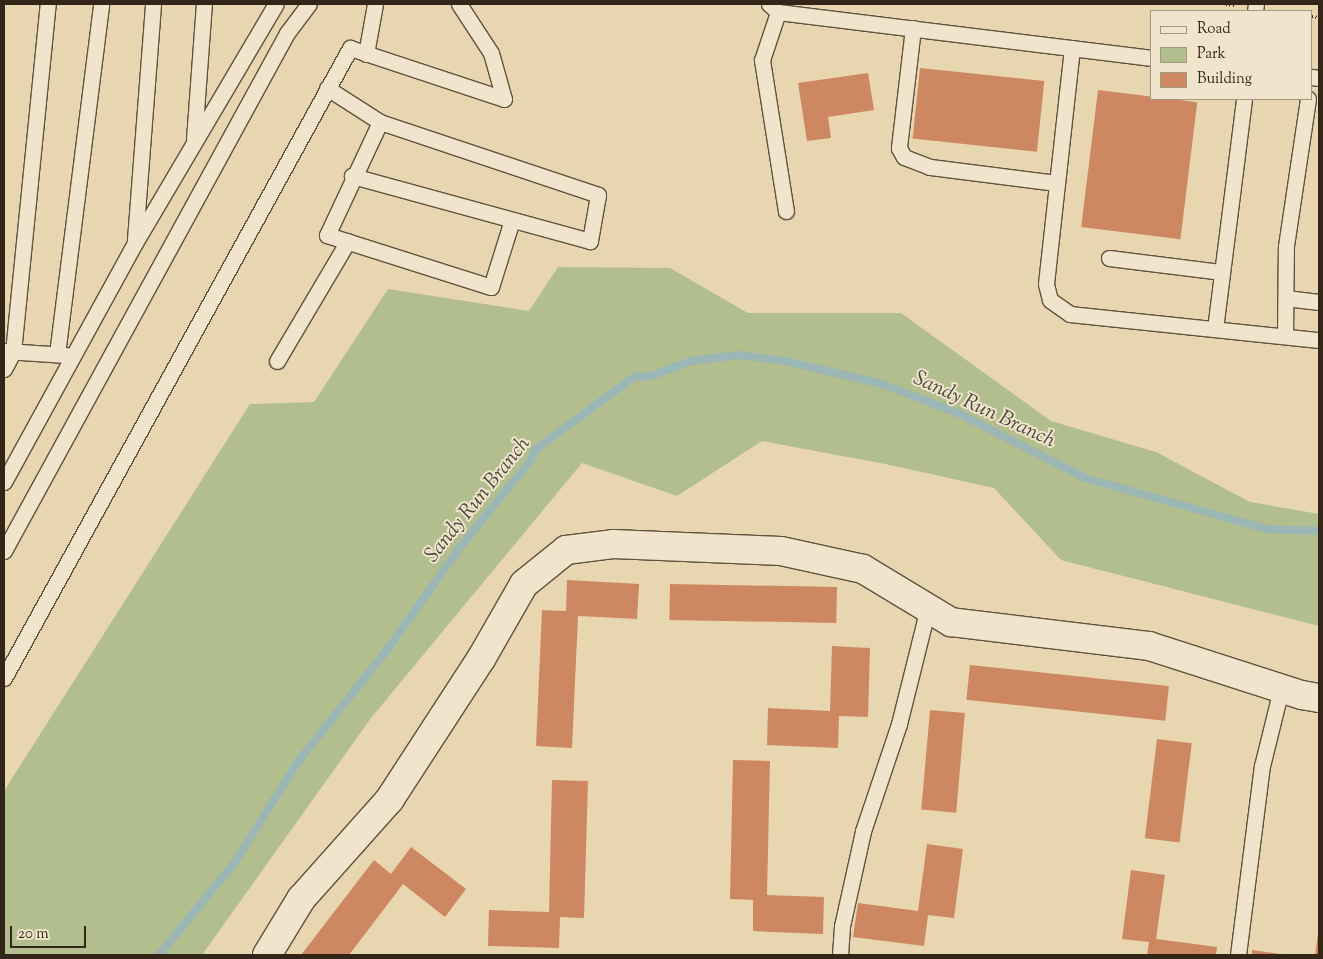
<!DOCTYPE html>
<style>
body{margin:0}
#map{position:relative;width:1323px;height:959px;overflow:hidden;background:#e8d6b0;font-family:"Sorts Mill Goudy",serif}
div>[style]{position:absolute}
.green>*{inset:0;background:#b2be8e}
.stream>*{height:8px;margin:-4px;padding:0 4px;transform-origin:4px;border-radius:4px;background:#9bb7b5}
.building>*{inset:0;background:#cd8861;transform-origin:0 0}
.path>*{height:3px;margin-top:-1.5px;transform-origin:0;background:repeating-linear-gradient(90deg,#332618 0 1px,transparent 0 3.5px)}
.roads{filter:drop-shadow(1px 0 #60523e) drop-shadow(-1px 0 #60523e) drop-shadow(0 1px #60523e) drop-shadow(0 -1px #60523e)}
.lane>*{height:15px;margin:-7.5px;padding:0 7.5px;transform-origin:7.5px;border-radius:7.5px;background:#f0e4cc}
.street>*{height:28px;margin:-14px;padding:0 14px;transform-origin:14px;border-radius:14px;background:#f0e4cc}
span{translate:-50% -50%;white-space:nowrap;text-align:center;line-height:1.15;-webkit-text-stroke:4px #f0e4cc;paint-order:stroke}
.water-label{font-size:21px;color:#4d4a3f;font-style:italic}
.frame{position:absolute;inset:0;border:5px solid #332618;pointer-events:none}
.legend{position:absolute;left:1150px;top:10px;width:162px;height:90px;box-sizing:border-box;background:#f0e4cc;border:1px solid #a49884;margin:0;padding:6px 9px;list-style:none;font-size:15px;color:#332618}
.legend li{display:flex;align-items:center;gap:10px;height:25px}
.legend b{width:25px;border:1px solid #a49884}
.scale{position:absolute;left:10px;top:926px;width:76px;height:22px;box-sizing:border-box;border:2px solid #332618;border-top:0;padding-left:6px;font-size:15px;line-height:18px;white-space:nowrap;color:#332618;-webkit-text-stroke:4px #f0e4cc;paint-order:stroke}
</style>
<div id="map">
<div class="green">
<i style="clip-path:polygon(558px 267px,670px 268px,748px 313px,901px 313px,1051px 421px,1156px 452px,1250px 502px,1319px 514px,1319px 626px,1061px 560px,994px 488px,885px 464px,762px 441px,677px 496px,582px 463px,371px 718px,202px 955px,4px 955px,4px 791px,250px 404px,314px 402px,388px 289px,529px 311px)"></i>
</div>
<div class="stream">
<i style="left:159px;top:955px;width:120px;rotate:-50.7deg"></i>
<i style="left:235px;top:862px;width:117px;rotate:-57.9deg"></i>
<i style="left:297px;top:763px;width:144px;rotate:-51.5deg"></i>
<i style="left:387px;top:650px;width:128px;rotate:-54.6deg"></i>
<i style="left:461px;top:546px;width:111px;rotate:-50.9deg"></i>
<i style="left:531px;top:460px;width:11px;rotate:-68deg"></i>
<i style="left:535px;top:450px;width:124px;rotate:-36.5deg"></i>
<i style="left:635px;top:376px;width:13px;rotate:4deg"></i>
<i style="left:648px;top:377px;width:46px;rotate:-20.4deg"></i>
<i style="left:691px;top:361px;width:48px;rotate:-7.1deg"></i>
<i style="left:739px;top:355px;width:46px;rotate:7.4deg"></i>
<i style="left:785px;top:361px;width:100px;rotate:13.3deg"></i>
<i style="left:882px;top:384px;width:81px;rotate:20.9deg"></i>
<i style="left:958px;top:413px;width:143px;rotate:27.1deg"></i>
<i style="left:1085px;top:478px;width:188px;rotate:15.7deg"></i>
<i style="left:1266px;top:529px;width:53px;rotate:2.2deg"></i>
</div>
<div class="building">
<i style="left:920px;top:68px;width:125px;height:71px;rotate:6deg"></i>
<i style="clip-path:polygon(868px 73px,874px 110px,828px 117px,831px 138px,807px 141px,798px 83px)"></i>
<i style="left:1098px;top:90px;width:100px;height:138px;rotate:7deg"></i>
<i style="clip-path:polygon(567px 580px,639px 584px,637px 619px,578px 616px,572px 748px,536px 746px,542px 610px,566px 611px)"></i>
<i style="left:670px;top:584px;width:167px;height:36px;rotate:1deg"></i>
<i style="clip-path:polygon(832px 646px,870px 648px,868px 717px,839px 716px,838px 748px,767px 745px,768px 708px,830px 711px)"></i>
<i style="left:970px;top:665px;width:200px;height:35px;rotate:6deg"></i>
<i style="left:930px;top:710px;width:35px;height:100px;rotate:5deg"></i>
<i style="left:1157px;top:739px;width:35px;height:100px;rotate:7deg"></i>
<i style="clip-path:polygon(733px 760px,770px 761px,767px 895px,824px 897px,823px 934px,753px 931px,753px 900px,730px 899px)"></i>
<i style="clip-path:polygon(552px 780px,588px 781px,584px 918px,560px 917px,559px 948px,488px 946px,489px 910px,549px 912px)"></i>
<i style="clip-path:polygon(927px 844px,963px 849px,954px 918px,928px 915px,924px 946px,853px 937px,858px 903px,918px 911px)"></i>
<i style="clip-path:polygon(411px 847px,466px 889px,445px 917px,403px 884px,349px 955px,301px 955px,374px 860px,391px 874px)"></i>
<i style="clip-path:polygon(1131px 870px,1165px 875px,1156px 939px,1217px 947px,1216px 955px,1147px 955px,1149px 942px,1122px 939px)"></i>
<i style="clip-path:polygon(1318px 933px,1319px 955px,1315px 955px)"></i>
<i style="clip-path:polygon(1252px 950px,1281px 954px,1281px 955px,1252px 955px)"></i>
</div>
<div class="path">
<i style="left:1226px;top:4px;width:9px;rotate:6deg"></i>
<i style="left:1312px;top:16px;width:7px;rotate:8deg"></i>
</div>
<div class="roads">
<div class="lane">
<i style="left:769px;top:4px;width:12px;rotate:42deg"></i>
<i style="left:778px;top:12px;width:377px;rotate:7deg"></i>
<i style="left:1255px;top:11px;width:7px;rotate:-82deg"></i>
<i style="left:778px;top:12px;width:51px;rotate:108.4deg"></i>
<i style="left:762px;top:60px;width:153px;rotate:81deg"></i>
<i style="left:913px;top:28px;width:121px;rotate:96.7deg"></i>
<i style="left:899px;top:148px;width:10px;rotate:61deg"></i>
<i style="left:904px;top:157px;width:28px;rotate:21deg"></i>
<i style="left:930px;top:167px;width:128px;rotate:7.2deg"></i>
<i style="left:1072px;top:48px;width:237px;rotate:96.3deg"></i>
<i style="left:1046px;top:284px;width:16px;rotate:76deg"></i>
<i style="left:1050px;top:300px;width:24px;rotate:35deg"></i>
<i style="left:1070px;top:314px;width:250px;rotate:6deg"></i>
<i style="left:366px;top:54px;width:51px;rotate:-79.8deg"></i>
<i style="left:1312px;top:77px;width:7px;rotate:8deg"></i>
<i style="left:327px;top:88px;width:63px;rotate:32.7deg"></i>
<i style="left:380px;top:122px;width:230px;rotate:18.5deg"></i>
<i style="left:598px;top:195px;width:47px;rotate:99.9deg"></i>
<i style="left:590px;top:241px;width:247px;rotate:-164.7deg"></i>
<i style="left:380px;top:122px;width:125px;rotate:115.1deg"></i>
<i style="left:327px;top:235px;width:172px;rotate:17.6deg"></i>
<i style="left:491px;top:287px;width:70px;rotate:-72.6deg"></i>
<i style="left:194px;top:139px;width:135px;rotate:-85.8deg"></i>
<i style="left:135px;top:239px;width:236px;rotate:-85.6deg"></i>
<i style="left:1109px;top:258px;width:114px;rotate:7.1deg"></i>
<i style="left:1286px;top:298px;width:33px;rotate:7deg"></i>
<i style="left:1215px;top:329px;width:232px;rotate:-82.8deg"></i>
<i style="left:1285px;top:336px;width:90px;rotate:-89.4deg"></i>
<i style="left:1286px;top:246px;width:149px;rotate:-81.5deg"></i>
<i style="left:5px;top:351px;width:61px;rotate:3.8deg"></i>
<i style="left:57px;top:354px;width:353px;rotate:-82.8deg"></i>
<i style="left:277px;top:361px;width:139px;rotate:-59.4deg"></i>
<i style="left:4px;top:369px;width:19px;rotate:-62deg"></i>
<i style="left:13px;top:352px;width:350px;rotate:-84.3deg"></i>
<i style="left:4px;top:482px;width:273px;rotate:-61.3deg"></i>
<i style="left:135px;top:243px;width:277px;rotate:-59.5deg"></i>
<i style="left:4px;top:551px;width:590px;rotate:-61.35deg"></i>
<i style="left:287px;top:33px;width:36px;rotate:-53deg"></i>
<i style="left:4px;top:678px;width:719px;rotate:-61.22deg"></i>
<i style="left:350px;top:48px;width:162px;rotate:18.3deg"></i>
<i style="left:504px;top:99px;width:48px;rotate:-105.8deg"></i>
<i style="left:491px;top:53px;width:59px;rotate:-123.1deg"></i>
<i style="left:840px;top:955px;width:29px;rotate:-86deg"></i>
<i style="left:842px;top:926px;width:97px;rotate:-77.5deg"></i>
<i style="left:863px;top:831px;width:113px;rotate:-71.4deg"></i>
<i style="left:899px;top:724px;width:120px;rotate:-76deg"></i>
<i style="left:1238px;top:955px;width:191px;rotate:-82.8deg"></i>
<i style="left:1262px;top:766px;width:79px;rotate:-76.1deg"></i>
</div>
<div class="street">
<i style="left:267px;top:955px;width:66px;rotate:-58.7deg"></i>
<i style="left:301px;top:899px;width:134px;rotate:-48.3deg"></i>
<i style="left:390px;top:799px;width:167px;rotate:-57deg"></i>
<i style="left:481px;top:659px;width:86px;rotate:-60.2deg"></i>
<i style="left:524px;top:584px;width:54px;rotate:-39deg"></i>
<i style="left:566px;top:550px;width:47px;rotate:-7.3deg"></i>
<i style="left:613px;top:544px;width:168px;rotate:2.4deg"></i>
<i style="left:781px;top:551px;width:84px;rotate:12.4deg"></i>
<i style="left:863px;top:569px;width:103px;rotate:31.1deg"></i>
<i style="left:951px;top:622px;width:199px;rotate:6.9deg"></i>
<i style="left:1149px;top:646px;width:161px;rotate:17.8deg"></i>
<i style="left:1302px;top:695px;width:17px;rotate:10deg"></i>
</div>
</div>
<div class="water-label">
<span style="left:984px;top:410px;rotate:25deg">Sandy Run Branch</span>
<span style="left:478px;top:500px;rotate:-51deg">Sandy Run Branch</span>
</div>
<div class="frame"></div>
<ul class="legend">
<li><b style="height:6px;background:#f0e4cc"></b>Road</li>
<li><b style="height:14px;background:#b2be8e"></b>Park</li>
<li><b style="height:14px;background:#cd8861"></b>Building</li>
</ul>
<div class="scale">20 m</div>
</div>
